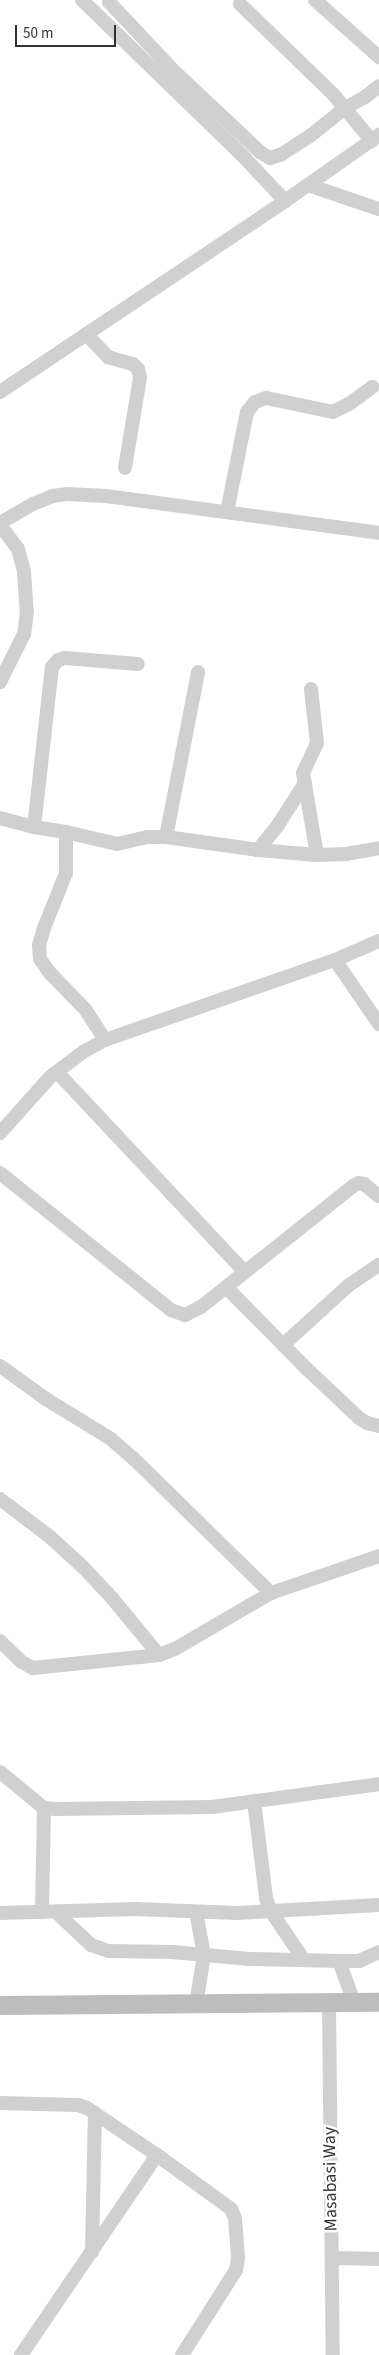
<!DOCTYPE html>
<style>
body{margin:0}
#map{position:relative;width:379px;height:2355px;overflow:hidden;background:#fff;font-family:"Source Sans 3",sans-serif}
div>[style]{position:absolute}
.street>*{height:14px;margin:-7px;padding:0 7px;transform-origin:7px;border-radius:7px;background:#d0d0d0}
.secondary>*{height:19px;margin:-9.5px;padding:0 9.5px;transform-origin:9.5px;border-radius:9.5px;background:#bdbdbd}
span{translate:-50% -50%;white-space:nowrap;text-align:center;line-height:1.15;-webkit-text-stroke:5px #fff;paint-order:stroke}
.street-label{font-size:18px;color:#333}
.scale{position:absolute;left:15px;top:25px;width:101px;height:22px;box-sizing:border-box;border:2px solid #333;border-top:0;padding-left:6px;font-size:15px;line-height:18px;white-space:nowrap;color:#333;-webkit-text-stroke:4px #fff;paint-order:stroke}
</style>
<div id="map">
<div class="street">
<i style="left:82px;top:0;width:224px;rotate:44.1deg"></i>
<i style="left:243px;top:156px;width:62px;rotate:47deg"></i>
<i style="left:315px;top:0;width:86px;rotate:41.7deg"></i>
<i style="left:109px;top:2px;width:93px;rotate:46.7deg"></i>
<i style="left:173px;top:70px;width:120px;rotate:43.3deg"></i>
<i style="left:260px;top:152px;width:12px;rotate:31deg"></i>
<i style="left:270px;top:158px;width:13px;rotate:-18deg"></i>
<i style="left:282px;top:154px;width:33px;rotate:-33deg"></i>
<i style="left:310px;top:136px;width:45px;rotate:-38.7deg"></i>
<i style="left:345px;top:108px;width:23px;rotate:-29deg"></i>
<i style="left:365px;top:97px;width:18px;rotate:-38deg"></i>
<i style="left:240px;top:4px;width:129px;rotate:44.1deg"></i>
<i style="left:333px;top:94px;width:61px;rotate:50.3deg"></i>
<i style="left:308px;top:185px;width:75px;rotate:18.7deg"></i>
<i style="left:86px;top:334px;width:32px;rotate:46deg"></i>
<i style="left:108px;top:357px;width:26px;rotate:16deg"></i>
<i style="left:133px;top:364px;width:7px;rotate:45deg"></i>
<i style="left:138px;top:369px;width:9px;rotate:77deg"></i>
<i style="left:140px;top:378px;width:91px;rotate:99.5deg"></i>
<i style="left:0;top:392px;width:343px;rotate:-33.8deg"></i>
<i style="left:285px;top:201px;width:115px;rotate:-35.1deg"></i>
<i style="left:227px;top:512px;width:102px;rotate:-78.7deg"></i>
<i style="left:247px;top:412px;width:13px;rotate:-51deg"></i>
<i style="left:255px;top:402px;width:12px;rotate:-20deg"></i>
<i style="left:266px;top:398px;width:68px;rotate:11.8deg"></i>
<i style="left:333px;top:412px;width:18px;rotate:-27deg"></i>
<i style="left:349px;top:404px;width:29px;rotate:-36deg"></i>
<i style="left:0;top:523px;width:38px;rotate:-30deg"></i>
<i style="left:33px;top:504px;width:22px;rotate:-22deg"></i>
<i style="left:53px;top:496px;width:15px;rotate:-8deg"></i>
<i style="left:68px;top:494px;width:38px;rotate:3deg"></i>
<i style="left:106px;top:496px;width:275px;rotate:7.7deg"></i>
<i style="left:0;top:525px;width:30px;rotate:53deg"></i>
<i style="left:18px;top:549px;width:24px;rotate:75deg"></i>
<i style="left:24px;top:572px;width:39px;rotate:86deg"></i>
<i style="left:27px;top:611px;width:23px;rotate:97deg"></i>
<i style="left:24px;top:634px;width:54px;rotate:116.6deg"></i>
<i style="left:311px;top:689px;width:54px;rotate:83.7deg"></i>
<i style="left:317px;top:743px;width:33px;rotate:115deg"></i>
<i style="left:303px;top:773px;width:83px;rotate:80.3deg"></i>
<i style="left:0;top:818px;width:35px;rotate:15deg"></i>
<i style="left:34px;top:827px;width:32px;rotate:9deg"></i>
<i style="left:66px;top:832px;width:52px;rotate:13.2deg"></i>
<i style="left:117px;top:844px;width:31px;rotate:-13deg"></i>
<i style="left:147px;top:837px;width:19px"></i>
<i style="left:166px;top:837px;width:93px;rotate:8deg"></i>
<i style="left:258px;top:850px;width:59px;rotate:4.8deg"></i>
<i style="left:317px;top:855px;width:29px;rotate:-2deg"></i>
<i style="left:346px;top:854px;width:34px;rotate:-10deg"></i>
<i style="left:34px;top:827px;width:161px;rotate:-83.6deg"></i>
<i style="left:52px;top:667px;width:9px;rotate:-49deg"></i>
<i style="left:58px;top:660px;width:7px;rotate:-16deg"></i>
<i style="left:65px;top:658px;width:73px;rotate:4.7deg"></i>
<i style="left:66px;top:832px;width:41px;rotate:90deg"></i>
<i style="left:66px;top:873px;width:59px;rotate:111.8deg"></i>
<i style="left:44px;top:928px;width:18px;rotate:106deg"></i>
<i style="left:39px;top:945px;width:14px;rotate:86deg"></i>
<i style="left:40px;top:959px;width:16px;rotate:55deg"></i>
<i style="left:49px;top:972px;width:52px;rotate:45.8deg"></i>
<i style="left:85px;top:1009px;width:37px;rotate:57deg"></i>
<i style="left:166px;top:837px;width:168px;rotate:-79deg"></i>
<i style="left:258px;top:850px;width:32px;rotate:-51deg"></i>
<i style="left:278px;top:825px;width:50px;rotate:-57.3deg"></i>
<i style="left:335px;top:960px;width:78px;rotate:55.5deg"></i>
<i style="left:57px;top:1072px;width:274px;rotate:46.8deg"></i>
<i style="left:0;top:1133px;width:75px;rotate:-48.2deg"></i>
<i style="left:50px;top:1077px;width:41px;rotate:-37.1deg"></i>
<i style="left:83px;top:1052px;width:25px;rotate:-29deg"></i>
<i style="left:105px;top:1040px;width:244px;rotate:-19.2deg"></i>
<i style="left:335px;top:960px;width:48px;rotate:-23.4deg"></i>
<i style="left:0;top:1173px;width:219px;rotate:38.7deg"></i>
<i style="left:171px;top:1310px;width:15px;rotate:20deg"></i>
<i style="left:185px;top:1315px;width:18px;rotate:-27deg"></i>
<i style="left:201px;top:1307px;width:194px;rotate:-38.5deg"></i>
<i style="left:353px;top:1186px;width:7px;rotate:-27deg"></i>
<i style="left:359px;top:1183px;width:5px;rotate:11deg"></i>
<i style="left:364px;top:1184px;width:19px;rotate:39deg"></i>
<i style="left:226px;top:1287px;width:115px;rotate:45.4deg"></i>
<i style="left:307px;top:1369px;width:71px;rotate:43.3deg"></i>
<i style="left:359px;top:1418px;width:9px;rotate:32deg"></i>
<i style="left:367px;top:1423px;width:12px;rotate:14deg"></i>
<i style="left:283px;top:1345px;width:89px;rotate:-42.3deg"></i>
<i style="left:349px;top:1285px;width:36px;rotate:-34deg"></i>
<i style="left:0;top:1366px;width:57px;rotate:35.7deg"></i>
<i style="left:46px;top:1399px;width:76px;rotate:31.6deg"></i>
<i style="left:111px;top:1439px;width:30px;rotate:41deg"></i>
<i style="left:134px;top:1459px;width:192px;rotate:44.4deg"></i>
<i style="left:0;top:1499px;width:61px;rotate:37.1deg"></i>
<i style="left:49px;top:1536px;width:46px;rotate:42.4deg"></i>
<i style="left:83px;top:1567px;width:42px;rotate:46.9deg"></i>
<i style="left:112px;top:1598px;width:74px;rotate:50.5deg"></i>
<i style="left:0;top:1641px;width:30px;rotate:44deg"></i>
<i style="left:22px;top:1662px;width:13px;rotate:29deg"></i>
<i style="left:33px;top:1668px;width:127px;rotate:-5.9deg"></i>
<i style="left:159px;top:1655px;width:17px;rotate:-21deg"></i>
<i style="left:175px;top:1649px;width:111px;rotate:-30.3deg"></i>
<i style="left:271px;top:1593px;width:114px;rotate:-18.9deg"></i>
<i style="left:0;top:1772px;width:57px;rotate:39.3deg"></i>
<i style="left:44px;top:1808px;width:12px;rotate:5deg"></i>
<i style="left:56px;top:1809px;width:156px;rotate:-0.7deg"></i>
<i style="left:212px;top:1807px;width:169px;rotate:-7.8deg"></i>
<i style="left:254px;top:1801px;width:98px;rotate:82.9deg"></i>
<i style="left:266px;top:1898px;width:13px;rotate:72deg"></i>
<i style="left:270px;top:1910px;width:60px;rotate:55.8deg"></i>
<i style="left:42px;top:1912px;width:104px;rotate:-88.9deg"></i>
<i style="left:56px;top:1912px;width:48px;rotate:43.3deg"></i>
<i style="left:91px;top:1945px;width:18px;rotate:19deg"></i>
<i style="left:108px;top:1951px;width:64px;rotate:0.9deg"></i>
<i style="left:172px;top:1952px;width:78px;rotate:5.1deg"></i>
<i style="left:250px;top:1959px;width:89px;rotate:1.3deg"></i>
<i style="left:339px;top:1961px;width:20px"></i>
<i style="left:359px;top:1961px;width:22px;rotate:-24deg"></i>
<i style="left:0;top:1913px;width:136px;rotate:-1.7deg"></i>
<i style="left:136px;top:1909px;width:101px;rotate:2.3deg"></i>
<i style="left:237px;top:1913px;width:142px;rotate:-3.2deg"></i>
<i style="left:339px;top:1961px;width:44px;rotate:69.9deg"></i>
<i style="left:329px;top:2002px;width:353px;rotate:89.4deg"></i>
<i style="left:196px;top:2004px;width:50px;rotate:-80.7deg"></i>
<i style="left:204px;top:1955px;width:44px;rotate:-100.5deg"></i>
<i style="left:0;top:2103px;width:78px;rotate:1.5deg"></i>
<i style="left:78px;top:2105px;width:9px;rotate:18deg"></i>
<i style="left:87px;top:2108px;width:84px;rotate:33.9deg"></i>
<i style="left:157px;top:2155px;width:92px;rotate:36.1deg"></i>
<i style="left:231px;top:2209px;width:10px;rotate:66deg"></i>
<i style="left:235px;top:2218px;width:40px;rotate:85.7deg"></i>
<i style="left:238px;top:2258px;width:12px;rotate:99deg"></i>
<i style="left:236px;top:2270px;width:101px;rotate:122.4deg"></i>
<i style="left:92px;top:2252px;width:139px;rotate:-88.8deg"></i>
<i style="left:333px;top:2258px;width:46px;rotate:1.2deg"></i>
<i style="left:21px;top:2355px;width:242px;rotate:-55.8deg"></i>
</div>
<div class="secondary">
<i style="left:0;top:2005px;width:379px;rotate:-0.5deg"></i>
</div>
<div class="street-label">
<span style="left:331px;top:2179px;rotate:-91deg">Masabasi Way</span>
</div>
<div class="scale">50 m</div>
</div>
